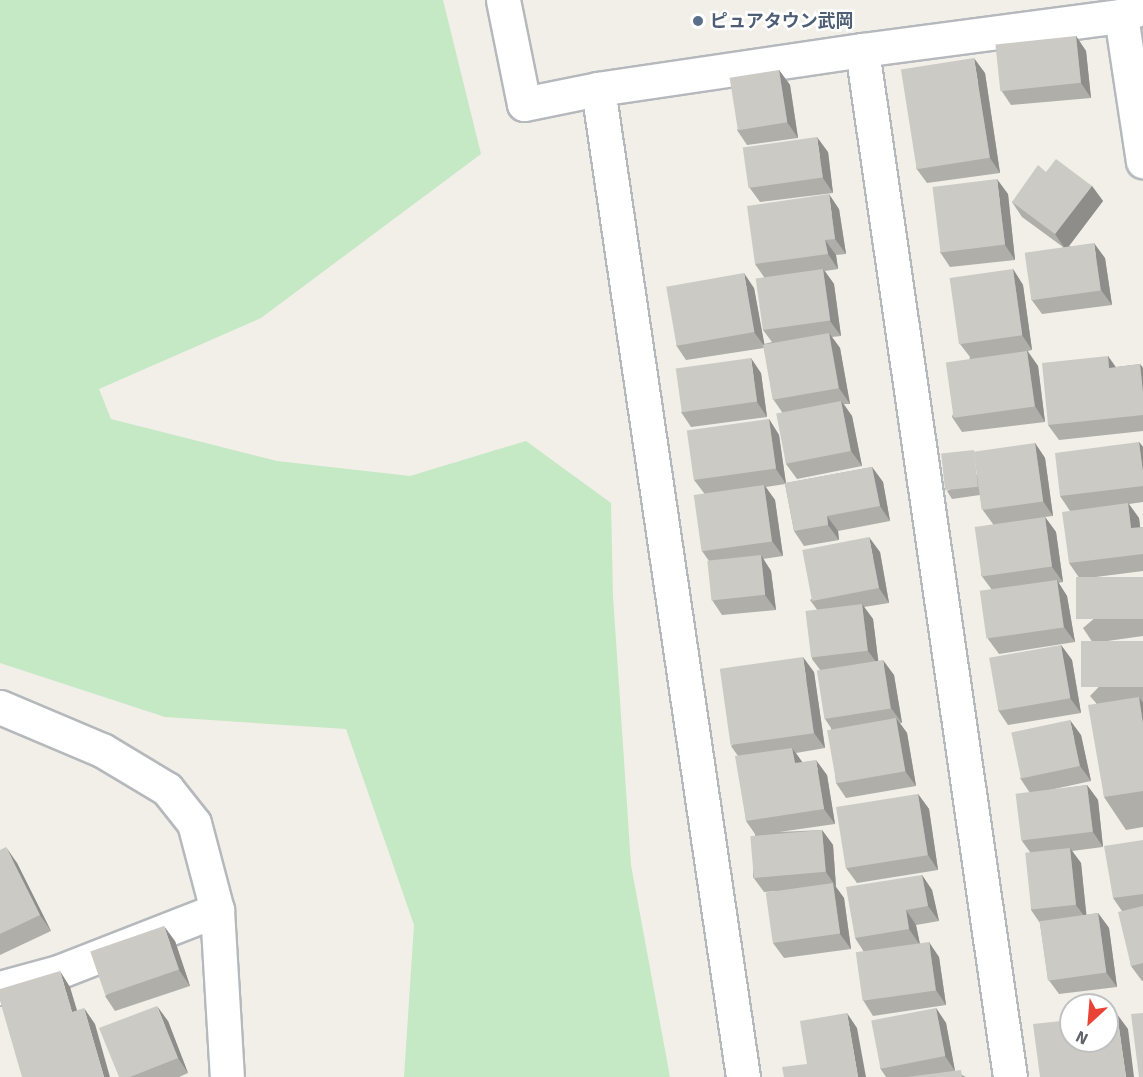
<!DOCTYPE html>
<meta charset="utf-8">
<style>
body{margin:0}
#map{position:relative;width:1143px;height:1077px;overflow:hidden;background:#f1efe8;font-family:Signika,"Noto Sans JP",sans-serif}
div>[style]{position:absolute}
.green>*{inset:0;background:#c5e8c5}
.roads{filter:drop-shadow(2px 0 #b5b8bc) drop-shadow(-2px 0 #b5b8bc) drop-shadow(0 2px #b5b8bc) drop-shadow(0 -2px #b5b8bc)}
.minor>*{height:33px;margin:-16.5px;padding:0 16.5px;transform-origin:16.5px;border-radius:16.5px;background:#fff}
.wall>*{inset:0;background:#afaea9}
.shaded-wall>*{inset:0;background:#8f8d8a}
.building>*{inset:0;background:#cccac5;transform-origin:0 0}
.dots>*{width:16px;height:16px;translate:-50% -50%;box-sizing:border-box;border:3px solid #fff;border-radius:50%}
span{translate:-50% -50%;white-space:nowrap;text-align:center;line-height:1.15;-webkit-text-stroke:5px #fff;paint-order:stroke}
.service-label{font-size:18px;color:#4e5e75;font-weight:700}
.left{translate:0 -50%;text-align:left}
.north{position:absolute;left:1059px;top:993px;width:60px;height:60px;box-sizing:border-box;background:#fff;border:2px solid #bfc1c3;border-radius:50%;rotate:206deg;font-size:16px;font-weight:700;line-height:24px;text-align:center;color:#5f6368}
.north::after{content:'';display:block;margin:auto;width:21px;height:27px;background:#ea4335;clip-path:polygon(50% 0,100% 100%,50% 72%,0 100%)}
</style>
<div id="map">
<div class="green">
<i style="clip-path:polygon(0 0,443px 0,481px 154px,261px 318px,99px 389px,111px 419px,277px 461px,410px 476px,526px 441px,611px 503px,613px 596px,631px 865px,670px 1077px,404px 1077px,414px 925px,346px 729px,165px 717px,0 663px)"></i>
</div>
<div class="roads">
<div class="minor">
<i style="left:503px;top:0;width:106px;rotate:78.6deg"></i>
<i style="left:524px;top:104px;width:76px;rotate:-11.5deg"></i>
<i style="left:598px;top:89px;width:267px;rotate:-8.4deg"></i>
<i style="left:862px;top:50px;width:261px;rotate:-7.5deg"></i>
<i style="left:1121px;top:16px;width:24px;rotate:-22deg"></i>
<i style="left:1121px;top:16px;width:147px;rotate:81.4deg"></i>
<i style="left:862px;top:50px;width:1038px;rotate:81.8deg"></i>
<i style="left:598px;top:89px;width:999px;rotate:81.65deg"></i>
<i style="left:0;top:707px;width:111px;rotate:22.9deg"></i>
<i style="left:102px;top:750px;width:76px;rotate:31deg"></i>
<i style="left:167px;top:789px;width:43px;rotate:51.5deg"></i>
<i style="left:194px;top:823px;width:90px;rotate:75.2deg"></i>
<i style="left:217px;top:910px;width:167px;rotate:86.6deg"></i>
<i style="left:0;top:988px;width:60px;rotate:-15.4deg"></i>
<i style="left:58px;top:972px;width:171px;rotate:-21.3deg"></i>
</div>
</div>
<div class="wall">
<i style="clip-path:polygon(1076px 36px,1086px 51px,1091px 98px,1011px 105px,1001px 90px)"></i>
<i style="clip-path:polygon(779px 70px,790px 85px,798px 138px,747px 145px,737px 130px)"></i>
<i style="clip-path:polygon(985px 73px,1000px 173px,927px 183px,916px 168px)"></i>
<i style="clip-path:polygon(828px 152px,833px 193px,760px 202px,749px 187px)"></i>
<i style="clip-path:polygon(1046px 172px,1092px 186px,1103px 201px,1069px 246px,1105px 258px,1112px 305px,1042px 314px,1031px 299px,1063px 247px,1022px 217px,1012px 202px)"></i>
<i style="clip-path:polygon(1008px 194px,1015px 260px,950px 267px,940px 252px)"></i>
<i style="clip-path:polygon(839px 209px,846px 254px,836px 255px,838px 269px,825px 271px,834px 284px,841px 336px,832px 337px,840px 348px,850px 404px,844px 404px,852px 416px,862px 466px,797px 479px,786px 464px,782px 412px,773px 399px,764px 348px,686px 360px,676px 345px,754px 288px,764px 344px,772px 342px,763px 330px,764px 277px,755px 264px)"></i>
<i style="clip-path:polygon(1013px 269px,1023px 285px,1032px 350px,1028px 351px,1038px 366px,1045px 422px,962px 432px,952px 417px,970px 357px,960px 344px)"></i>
<i style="clip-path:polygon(1108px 356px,1116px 367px,1140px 364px,1143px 368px,1143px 431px,1059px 440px,1048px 425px)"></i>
<i style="clip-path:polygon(761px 373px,767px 417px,691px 427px,681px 412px)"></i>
<i style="clip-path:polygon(769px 419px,779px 435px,786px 483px,872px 467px,883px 482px,890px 521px,838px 531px,839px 540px,804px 546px,794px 531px,785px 484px,766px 487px,775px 500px,783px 556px,763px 559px,771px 571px,776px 610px,722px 615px,712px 600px,709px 561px,702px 551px,704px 493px,694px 480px)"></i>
<i style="clip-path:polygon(1139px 442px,1143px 447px,1143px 502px,1129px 504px,1139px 518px,1140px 527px,1143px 527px,1143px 571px,1080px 579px,1069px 563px,1070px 511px,1060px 496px)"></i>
<i style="clip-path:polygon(1035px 443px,1045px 458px,1053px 516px,996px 523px,1045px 517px,1056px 532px,1063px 582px,1058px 583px,1067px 596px,1075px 642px,999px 654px,988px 639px,992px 590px,981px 575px,993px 524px,982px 509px,980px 495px,952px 499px,947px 491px)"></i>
<i style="clip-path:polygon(880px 552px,889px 603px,864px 607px,873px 619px,878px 661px,894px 675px,902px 723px,900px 723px,907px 733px,916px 786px,846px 798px,836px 783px,831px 728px,825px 719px,821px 671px,812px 659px,818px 611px,810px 600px)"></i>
<i style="clip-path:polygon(1143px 577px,1143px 636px,1093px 643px,1083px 628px)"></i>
<i style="clip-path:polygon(1143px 641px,1143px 827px,1126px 830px,1104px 797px,1096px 703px,1090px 696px)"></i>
<i style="clip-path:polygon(1061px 645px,1072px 660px,1081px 713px,1008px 725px,998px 710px)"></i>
<i style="clip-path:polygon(814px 672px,825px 748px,796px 753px,802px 762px,827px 775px,835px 824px,779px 832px,822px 830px,833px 845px,836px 887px,844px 898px,851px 949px,784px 958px,773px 943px,777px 891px,764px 892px,753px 877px,755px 834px,746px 821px,738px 756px,731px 746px)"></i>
<i style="clip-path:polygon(1081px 735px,1091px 781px,1045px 791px,1087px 785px,1098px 800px,1103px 847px,1072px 851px,1081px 863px,1086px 915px,1098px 913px,1109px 928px,1117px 987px,1059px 994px,1048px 979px,1040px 923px,1031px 910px,1030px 852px,1022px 841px,1030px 793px,1020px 778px)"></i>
<i style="clip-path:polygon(918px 794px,929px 809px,938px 870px,857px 883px,846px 868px)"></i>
<i style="clip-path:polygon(1143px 840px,1143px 981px,1142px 981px,1131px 966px,1122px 911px,1113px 898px)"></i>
<i style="clip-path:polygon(0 850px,17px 863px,51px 931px,0 955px)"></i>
<i style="clip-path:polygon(922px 875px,932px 890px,939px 921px,916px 925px,920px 944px,939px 957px,946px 1005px,873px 1016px,863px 1000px,864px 952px,855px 938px)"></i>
<i style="clip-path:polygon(175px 941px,190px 986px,115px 1011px,105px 996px)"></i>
<i style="clip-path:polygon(936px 1008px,946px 1023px,955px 1071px,966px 1077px,886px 1077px,880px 1068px)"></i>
<i style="clip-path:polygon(168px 1021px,188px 1073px,179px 1077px,119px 1077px)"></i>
</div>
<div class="shaded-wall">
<i style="clip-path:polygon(1076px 36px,1086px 51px,1091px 98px,1081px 83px)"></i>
<i style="clip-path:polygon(974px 58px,985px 73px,1000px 173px,990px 158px)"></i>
<i style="clip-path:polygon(779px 70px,790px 85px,798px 138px,787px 122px)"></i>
<i style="clip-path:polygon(817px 137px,828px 152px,833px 193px,823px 178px)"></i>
<i style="clip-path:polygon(997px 179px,1008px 194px,1015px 260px,1005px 245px)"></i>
<i style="clip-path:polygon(1092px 186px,1103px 201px,1066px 250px,1055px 234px)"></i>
<i style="clip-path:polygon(829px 194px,839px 209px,846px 254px,835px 239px)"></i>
<i style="clip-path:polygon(825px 240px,836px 255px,838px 269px,828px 254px)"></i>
<i style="clip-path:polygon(1094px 243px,1105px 258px,1112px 305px,1101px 290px)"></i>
<i style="clip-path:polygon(823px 269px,834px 284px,841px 336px,830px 321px)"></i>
<i style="clip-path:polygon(1013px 269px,1023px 285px,1032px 350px,1022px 335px)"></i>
<i style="clip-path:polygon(744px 273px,754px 288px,765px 347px,754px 332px)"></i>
<i style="clip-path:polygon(829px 333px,840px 348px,850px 404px,839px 388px)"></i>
<i style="clip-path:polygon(1027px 351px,1038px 366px,1045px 422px,1035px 406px)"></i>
<i style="clip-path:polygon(1108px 356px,1118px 371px,1109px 368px)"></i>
<i style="clip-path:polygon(751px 358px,761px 373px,767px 417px,757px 402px)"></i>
<i style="clip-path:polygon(1140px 364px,1143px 368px,1143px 393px)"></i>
<i style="clip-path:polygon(841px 401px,852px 416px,862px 466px,851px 451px)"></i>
<i style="clip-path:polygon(769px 419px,779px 435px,786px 484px,776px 469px)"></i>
<i style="clip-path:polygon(1139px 442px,1143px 447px,1143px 472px)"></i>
<i style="clip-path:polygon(1035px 443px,1045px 458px,1053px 516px,1043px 501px)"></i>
<i style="clip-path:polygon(872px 467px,883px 482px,890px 521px,880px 506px)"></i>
<i style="clip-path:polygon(764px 485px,775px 500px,783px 556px,772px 541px)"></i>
<i style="clip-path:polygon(1128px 503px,1139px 518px,1142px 543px,1131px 528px)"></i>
<i style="clip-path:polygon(827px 516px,838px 531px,839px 540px,828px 525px)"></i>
<i style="clip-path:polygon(1045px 517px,1056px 532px,1063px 582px,1052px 567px)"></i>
<i style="clip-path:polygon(869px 537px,880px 552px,889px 603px,879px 588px)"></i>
<i style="clip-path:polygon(761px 555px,771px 571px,776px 610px,765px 595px)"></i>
<i style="clip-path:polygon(1057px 580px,1067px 596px,1075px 642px,1064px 627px)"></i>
<i style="clip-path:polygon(862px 604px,873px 619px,879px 666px,868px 651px)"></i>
<i style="clip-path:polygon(1061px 645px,1072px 660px,1081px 713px,1070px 698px)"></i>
<i style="clip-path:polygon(803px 657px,814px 672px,825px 748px,814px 733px)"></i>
<i style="clip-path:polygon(883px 660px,894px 675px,902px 723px,891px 708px)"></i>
<i style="clip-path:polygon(1139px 697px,1143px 703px,1143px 724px)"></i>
<i style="clip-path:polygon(896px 718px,907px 733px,916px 786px,905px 771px)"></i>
<i style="clip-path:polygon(1070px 720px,1081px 735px,1091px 781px,1080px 766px)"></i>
<i style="clip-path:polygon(792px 748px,803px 763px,795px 763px)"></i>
<i style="clip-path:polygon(816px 760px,827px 775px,835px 824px,824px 809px)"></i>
<i style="clip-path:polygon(1087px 785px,1098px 800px,1103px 847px,1093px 832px)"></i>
<i style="clip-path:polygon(918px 794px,929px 809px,938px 870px,928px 855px)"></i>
<i style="clip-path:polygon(822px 830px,833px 845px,836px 887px,826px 872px)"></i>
<i style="clip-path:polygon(6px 847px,17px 863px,51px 931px,40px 915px)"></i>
<i style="clip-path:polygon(1070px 848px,1081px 863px,1087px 920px,1076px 905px)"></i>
<i style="clip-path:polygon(922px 875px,932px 890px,939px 921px,928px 906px)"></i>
<i style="clip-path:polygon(833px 883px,844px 898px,851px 949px,840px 934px)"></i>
<i style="clip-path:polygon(906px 910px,916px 925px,920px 945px,909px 929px)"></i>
<i style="clip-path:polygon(1098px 913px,1109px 928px,1117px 987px,1106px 972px)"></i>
<i style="clip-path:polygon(164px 926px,175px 941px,190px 986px,179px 970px)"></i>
<i style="clip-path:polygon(929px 942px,939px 957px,946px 1005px,936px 990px)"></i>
<i style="clip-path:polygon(60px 971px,70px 987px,82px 1027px,72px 1012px)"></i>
<i style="clip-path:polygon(157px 1006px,168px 1021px,188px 1073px,178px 1058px)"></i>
<i style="clip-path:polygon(84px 1008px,95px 1024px,110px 1077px,104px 1077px)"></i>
<i style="clip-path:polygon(936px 1008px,946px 1023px,955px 1071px,945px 1056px)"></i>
<i style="clip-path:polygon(847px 1013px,857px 1028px,866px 1077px,858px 1077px)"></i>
<i style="clip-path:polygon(1117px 1014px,1128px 1029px,1134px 1077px,1126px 1077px)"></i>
</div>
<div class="building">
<i style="left:1076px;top:36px;width:47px;height:81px;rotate:84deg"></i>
<i style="left:974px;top:58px;width:101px;height:74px;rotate:81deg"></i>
<i style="left:779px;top:70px;width:53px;height:50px;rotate:81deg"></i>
<i style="left:817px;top:137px;width:41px;height:75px;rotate:82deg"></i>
<i style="clip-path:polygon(1056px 159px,1092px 186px,1055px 234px,1012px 202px,1038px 165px,1046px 172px)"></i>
<i style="left:997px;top:179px;width:66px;height:65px;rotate:83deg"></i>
<i style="clip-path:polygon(829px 194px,835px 239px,825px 240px,828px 254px,755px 264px,747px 206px)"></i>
<i style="left:1094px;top:243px;width:48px;height:70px;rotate:82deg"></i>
<i style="left:823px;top:269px;width:52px;height:68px;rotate:82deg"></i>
<i style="left:1013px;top:269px;width:67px;height:64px;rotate:82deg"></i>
<i style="left:744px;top:273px;width:60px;height:79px;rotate:80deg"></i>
<i style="left:829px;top:333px;width:56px;height:67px;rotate:80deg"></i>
<i style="left:1027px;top:351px;width:56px;height:82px;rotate:82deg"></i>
<i style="clip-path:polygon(1108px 356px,1109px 368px,1140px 364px,1143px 393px,1143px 415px,1048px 425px,1042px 363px)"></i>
<i style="left:751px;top:358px;width:44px;height:76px;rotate:82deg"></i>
<i style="left:841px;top:401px;width:51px;height:66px;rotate:79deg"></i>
<i style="left:769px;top:419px;width:50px;height:83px;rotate:82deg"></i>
<i style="clip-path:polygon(1139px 442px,1143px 472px,1143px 486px,1060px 496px,1055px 453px)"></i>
<i style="left:1035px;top:443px;width:59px;height:62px;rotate:82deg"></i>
<i style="left:974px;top:450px;width:37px;height:33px;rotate:84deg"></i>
<i style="clip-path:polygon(872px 467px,880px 506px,827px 516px,828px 525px,794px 531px,785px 483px)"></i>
<i style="left:764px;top:485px;width:57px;height:71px;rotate:82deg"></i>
<i style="clip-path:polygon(1128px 503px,1131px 528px,1143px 527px,1143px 554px,1069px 563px,1062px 512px)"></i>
<i style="left:1045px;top:517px;width:50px;height:71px;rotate:82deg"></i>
<i style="left:869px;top:537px;width:52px;height:68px;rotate:79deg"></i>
<i style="left:761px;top:555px;width:40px;height:54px;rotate:84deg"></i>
<i style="left:1143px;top:577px;width:42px;height:67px;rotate:90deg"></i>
<i style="left:1057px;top:580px;width:48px;height:78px;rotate:82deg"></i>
<i style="left:862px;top:604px;width:47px;height:57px;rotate:83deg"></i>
<i style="left:1143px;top:641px;width:46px;height:62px;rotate:90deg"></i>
<i style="left:1061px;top:645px;width:54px;height:73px;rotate:80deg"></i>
<i style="left:803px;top:657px;width:77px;height:84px;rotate:82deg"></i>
<i style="left:883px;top:660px;width:49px;height:67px;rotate:81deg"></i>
<i style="clip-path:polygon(1139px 697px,1143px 724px,1143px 791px,1104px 797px,1088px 705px)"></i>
<i style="left:896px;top:718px;width:54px;height:70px;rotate:80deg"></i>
<i style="left:1070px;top:720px;width:47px;height:60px;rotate:78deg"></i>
<i style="clip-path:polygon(792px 748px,795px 763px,816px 760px,824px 809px,746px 821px,735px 756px)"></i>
<i style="left:1087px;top:785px;width:47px;height:72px;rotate:83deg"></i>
<i style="left:918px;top:794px;width:62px;height:83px;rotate:81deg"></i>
<i style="left:822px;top:830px;width:42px;height:72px;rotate:85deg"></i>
<i style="clip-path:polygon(1143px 840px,1143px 894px,1113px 898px,1104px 846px)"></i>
<i style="clip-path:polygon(6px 847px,40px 915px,0 934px,0 850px)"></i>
<i style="left:1070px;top:848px;width:57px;height:45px;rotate:84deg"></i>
<i style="clip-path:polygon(922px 875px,928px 906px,906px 910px,909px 929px,855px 938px,846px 887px)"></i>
<i style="left:833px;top:883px;width:51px;height:68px;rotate:82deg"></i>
<i style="clip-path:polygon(1143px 906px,1143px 963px,1131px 966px,1118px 912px)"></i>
<i style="left:1098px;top:913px;width:60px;height:59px;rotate:82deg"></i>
<i style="left:164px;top:926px;width:46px;height:78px;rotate:71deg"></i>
<i style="left:929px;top:942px;width:49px;height:74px;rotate:82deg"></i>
<i style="clip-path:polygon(60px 971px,72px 1012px,84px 1008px,104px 1077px,22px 1077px,0 1001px,0 989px)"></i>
<i style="clip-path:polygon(157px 1006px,178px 1058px,130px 1077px,119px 1077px,99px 1028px)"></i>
<i style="left:936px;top:1008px;width:49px;height:66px;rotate:79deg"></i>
<i style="clip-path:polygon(847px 1013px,858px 1077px,784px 1077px,782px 1067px,807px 1064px,800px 1021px)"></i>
<i style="clip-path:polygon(1143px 1013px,1143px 1077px,1139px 1077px,1131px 1014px)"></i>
<i style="clip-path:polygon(1117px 1014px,1126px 1077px,1040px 1077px,1033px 1024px,1071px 1020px,1071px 1041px,1107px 1041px,1107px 1015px)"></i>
<i style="clip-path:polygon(961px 1070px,962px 1077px,907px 1077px)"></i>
</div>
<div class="dots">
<i style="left:698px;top:21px;background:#5c6f8a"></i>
</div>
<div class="service-label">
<span class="left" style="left:710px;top:21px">ピュアタウン武岡</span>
</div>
<div class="north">N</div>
</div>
